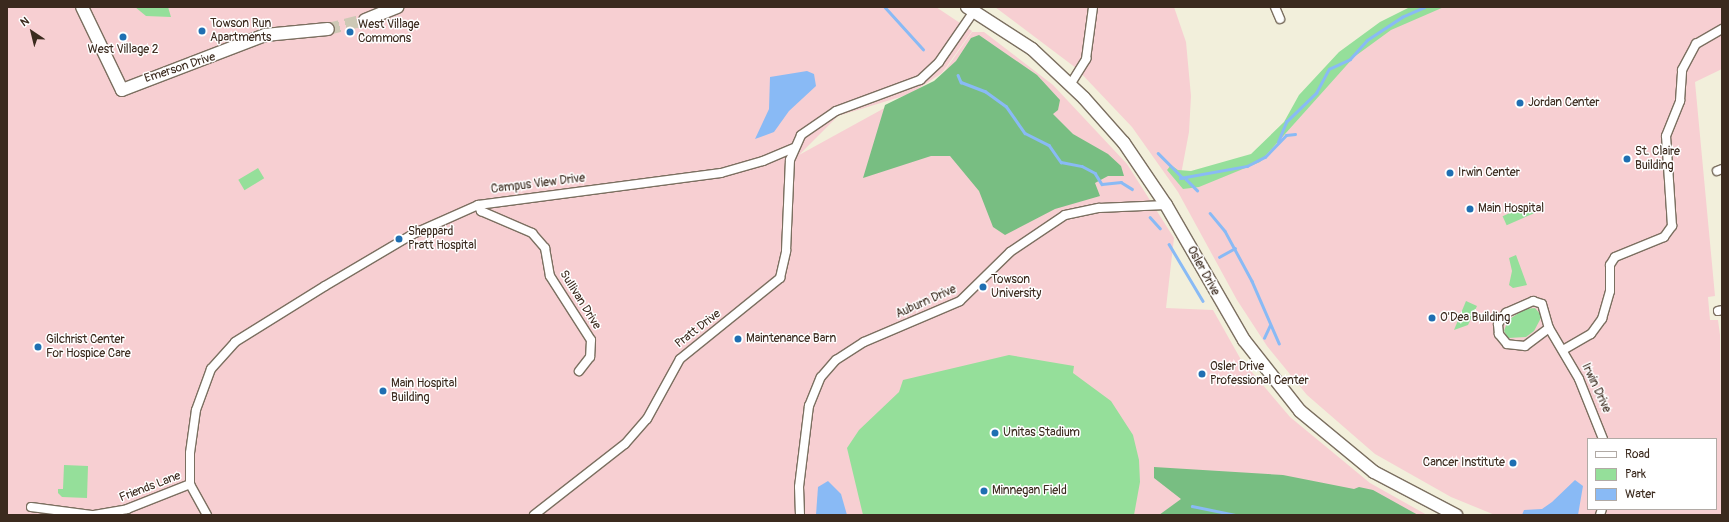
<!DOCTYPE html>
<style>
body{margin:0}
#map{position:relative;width:1729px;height:522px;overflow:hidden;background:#f2efdb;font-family:Pangolin,sans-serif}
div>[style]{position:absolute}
.built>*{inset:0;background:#f7cfd2}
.green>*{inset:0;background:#95df9a;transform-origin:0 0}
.forest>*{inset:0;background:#78be82}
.water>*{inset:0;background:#89baf5}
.stream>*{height:2.5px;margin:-1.25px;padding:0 1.25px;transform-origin:1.25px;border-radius:1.25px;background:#89baf5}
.secondary-tunnel>*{height:12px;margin-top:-6px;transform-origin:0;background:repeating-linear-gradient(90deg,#cdc8b5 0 12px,transparent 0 18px)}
.roads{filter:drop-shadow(1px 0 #7b6f60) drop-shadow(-1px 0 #7b6f60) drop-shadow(0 1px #7b6f60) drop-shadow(0 -1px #7b6f60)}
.street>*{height:8px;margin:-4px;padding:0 4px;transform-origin:4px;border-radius:4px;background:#fff}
.secondary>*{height:12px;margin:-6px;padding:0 6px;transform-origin:6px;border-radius:6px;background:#fff}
.dots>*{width:11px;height:11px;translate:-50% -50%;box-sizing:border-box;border:2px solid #fff;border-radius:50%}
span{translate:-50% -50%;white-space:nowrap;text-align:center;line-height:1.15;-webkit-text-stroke:3px #fff;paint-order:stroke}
.poi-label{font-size:12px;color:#3b2a1e}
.left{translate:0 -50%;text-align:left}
.right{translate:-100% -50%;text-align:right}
.street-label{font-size:12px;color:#3b2a1e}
.frame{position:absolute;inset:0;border:8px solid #3b2a1e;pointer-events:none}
.legend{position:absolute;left:1587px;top:438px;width:130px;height:72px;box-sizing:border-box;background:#fff;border:1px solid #b1aaa5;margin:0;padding:5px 7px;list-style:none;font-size:12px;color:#3b2a1e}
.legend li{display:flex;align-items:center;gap:8px;height:20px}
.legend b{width:20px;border:1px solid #b1aaa5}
.north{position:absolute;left:12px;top:12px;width:40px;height:40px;-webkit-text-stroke:3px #fff;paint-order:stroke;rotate:325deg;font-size:11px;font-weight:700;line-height:16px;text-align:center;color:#3b2a1e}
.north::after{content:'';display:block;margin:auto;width:14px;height:18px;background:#3b2a1e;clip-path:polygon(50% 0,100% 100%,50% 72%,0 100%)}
</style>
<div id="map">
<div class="built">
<i style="clip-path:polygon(7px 7px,936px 7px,972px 31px,942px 73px,910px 94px,838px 116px,799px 155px,890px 105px,925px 99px,972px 32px,984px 32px,1053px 85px,1127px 164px,1174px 238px,1166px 308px,1213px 310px,1240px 358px,1290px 417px,1370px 483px,1427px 515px,7px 515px)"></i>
<i style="clip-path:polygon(evenodd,995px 7px,1174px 7px,1186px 42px,1191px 96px,1189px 132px,1179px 185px,1256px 159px,1375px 31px,1433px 7px,1722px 7px,1722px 69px,1695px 82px,1715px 296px,1708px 297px,1710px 320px,1718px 320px,1720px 335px,1722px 515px,1495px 515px,1451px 497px,1375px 454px,1307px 395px,1267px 346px,1237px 300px,1178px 192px,1132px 127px,1076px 68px,995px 7px,1588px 439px,1716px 439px,1716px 509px,1588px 509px,1588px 439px)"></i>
</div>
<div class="green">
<i style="clip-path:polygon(135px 7px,168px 7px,171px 17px,146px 16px)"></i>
<i style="clip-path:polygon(1410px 7px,1444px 7px,1391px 30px,1354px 57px,1260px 162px,1199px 187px,1183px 189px,1167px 170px,1171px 165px,1178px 170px,1191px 171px,1251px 154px,1284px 122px,1299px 95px,1339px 52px,1380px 22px)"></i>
<i style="left:258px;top:168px;width:12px;height:23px;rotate:59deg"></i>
<i style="left:1530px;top:204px;width:10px;height:30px;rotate:66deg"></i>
<i style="clip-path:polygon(1516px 255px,1527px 285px,1513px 288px,1509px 285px,1512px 271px,1509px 258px)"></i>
<i style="clip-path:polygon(1466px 301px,1477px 306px,1468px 325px,1454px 330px)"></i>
<i style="clip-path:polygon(1535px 308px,1542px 316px,1534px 331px,1526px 337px,1508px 338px,1504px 331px,1508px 320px,1525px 309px)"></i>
<i style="clip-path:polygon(1009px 355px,1074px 366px,1073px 373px,1111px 401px,1133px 435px,1139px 460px,1140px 482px,1134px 515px,863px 515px,847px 448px,859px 430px,899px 392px,903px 380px)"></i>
<i style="clip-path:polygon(64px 465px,88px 466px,87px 498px,62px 497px,58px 493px,58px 489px,63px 489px)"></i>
</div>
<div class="forest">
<i style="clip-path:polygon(979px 35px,1037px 75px,1060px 100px,1058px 110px,1053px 114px,1073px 134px,1108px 154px,1121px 166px,1124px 176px,1108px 176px,1095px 183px,1100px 196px,1055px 209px,1005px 235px,993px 227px,979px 191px,950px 156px,931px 156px,863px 178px,885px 105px,934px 81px,956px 61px,971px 38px)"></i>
<i style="clip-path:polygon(1154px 467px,1283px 475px,1354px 489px,1359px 487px,1373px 490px,1418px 515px,1159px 515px,1181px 499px,1154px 478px)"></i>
</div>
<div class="water">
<i style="clip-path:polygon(807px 71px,814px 74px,816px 86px,789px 111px,774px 132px,755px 139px,769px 109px,770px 77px)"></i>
<i style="clip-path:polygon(1575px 480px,1583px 486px,1578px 515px,1522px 515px,1524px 510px,1542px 509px,1552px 502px)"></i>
<i style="clip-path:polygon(828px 481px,841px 494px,847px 515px,816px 515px,818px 487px)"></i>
</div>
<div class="stream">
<i style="left:844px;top:7px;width:1px"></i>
<i style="left:885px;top:7px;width:57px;rotate:47.9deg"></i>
<i style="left:958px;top:75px;width:8px;rotate:67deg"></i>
<i style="left:961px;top:82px;width:26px;rotate:21deg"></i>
<i style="left:985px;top:91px;width:26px;rotate:36deg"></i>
<i style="left:1006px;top:106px;width:33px;rotate:55deg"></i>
<i style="left:1025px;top:133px;width:27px;rotate:27deg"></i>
<i style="left:1049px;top:145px;width:21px;rotate:55deg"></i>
<i style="left:1061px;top:162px;width:21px;rotate:11deg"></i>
<i style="left:1082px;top:166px;width:15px;rotate:28deg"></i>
<i style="left:1095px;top:173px;width:13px;rotate:58deg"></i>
<i style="left:1102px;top:184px;width:19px;rotate:-6deg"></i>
<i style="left:1121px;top:182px;width:13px;rotate:32deg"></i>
<i style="left:1278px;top:142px;width:22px;rotate:-68deg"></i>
<i style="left:1286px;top:122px;width:42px;rotate:-44deg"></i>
<i style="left:1316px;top:93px;width:27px;rotate:-62deg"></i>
<i style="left:1329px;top:69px;width:23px;rotate:-25deg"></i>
<i style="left:1350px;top:59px;width:25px;rotate:-48deg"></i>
<i style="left:1367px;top:40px;width:42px;rotate:-33.3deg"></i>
<i style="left:1402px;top:17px;width:24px;rotate:-24deg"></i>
<i style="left:1158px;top:153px;width:35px;rotate:45deg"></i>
<i style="left:1180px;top:178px;width:68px;rotate:-10.2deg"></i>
<i style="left:1247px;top:166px;width:20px;rotate:-27deg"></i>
<i style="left:1265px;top:157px;width:30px;rotate:-46deg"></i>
<i style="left:1286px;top:135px;width:9px;rotate:-6deg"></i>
<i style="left:1186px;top:179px;width:16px;rotate:45deg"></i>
<i style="left:1210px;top:213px;width:23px;rotate:50deg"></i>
<i style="left:1225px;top:231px;width:57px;rotate:61.6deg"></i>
<i style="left:1252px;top:281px;width:68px;rotate:66.5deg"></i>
<i style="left:1150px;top:217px;width:15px;rotate:48deg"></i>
<i style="left:1169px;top:244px;width:66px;rotate:59.2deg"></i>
<i style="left:1219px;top:257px;width:18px;rotate:-29deg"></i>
<i style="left:1264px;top:338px;width:14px;rotate:-65deg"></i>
<i style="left:1192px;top:506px;width:45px;rotate:11.6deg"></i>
</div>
<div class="secondary-tunnel">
<i style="left:328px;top:29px;width:38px;rotate:-14deg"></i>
</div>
<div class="roads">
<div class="street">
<i style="left:1275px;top:7px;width:13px;rotate:67deg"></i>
<i style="left:1070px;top:85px;width:31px;rotate:-58deg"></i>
<i style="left:1086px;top:59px;width:52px;rotate:-82.3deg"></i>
<i style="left:1717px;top:171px;width:5px;rotate:-22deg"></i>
<i style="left:478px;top:205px;width:7px;rotate:63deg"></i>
<i style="left:481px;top:211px;width:56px;rotate:23.3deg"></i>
<i style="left:532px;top:233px;width:20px;rotate:49deg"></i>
<i style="left:545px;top:248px;width:28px;rotate:80deg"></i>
<i style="left:550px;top:276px;width:76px;rotate:57.4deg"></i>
<i style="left:591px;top:340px;width:17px;rotate:93deg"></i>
<i style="left:590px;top:357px;width:18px;rotate:128deg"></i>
<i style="left:1533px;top:301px;width:9px;rotate:18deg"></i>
<i style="left:1542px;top:304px;width:25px;rotate:74deg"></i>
<i style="left:1549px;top:328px;width:30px;rotate:143deg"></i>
<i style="left:1525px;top:346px;width:18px;rotate:-174deg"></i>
<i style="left:1507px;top:344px;width:13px;rotate:-129deg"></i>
<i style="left:1499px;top:334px;width:10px;rotate:-96deg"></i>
<i style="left:1498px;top:324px;width:14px;rotate:-54deg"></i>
<i style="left:1506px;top:313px;width:30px;rotate:-24deg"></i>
<i style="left:1718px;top:311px;width:4px;rotate:-14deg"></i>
<i style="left:1549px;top:328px;width:59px;rotate:59.5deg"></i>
<i style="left:1579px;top:379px;width:65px;rotate:68.2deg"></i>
<i style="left:1563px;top:350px;width:32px;rotate:-30deg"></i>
<i style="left:1591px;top:334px;width:19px;rotate:-54deg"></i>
<i style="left:1602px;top:319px;width:29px;rotate:-74deg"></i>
<i style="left:1610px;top:291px;width:26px;rotate:-90deg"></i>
<i style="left:1610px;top:265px;width:9px;rotate:-58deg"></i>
<i style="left:1615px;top:257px;width:53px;rotate:-22.2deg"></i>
<i style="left:1664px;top:237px;width:14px;rotate:-54deg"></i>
<i style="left:1672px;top:226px;width:90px;rotate:-93.8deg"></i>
<i style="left:1666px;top:136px;width:38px;rotate:-68deg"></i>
<i style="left:1680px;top:101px;width:31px;rotate:-86deg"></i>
<i style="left:1682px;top:70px;width:30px;rotate:-62deg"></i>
<i style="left:1696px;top:44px;width:30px;rotate:-30deg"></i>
<i style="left:31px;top:507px;width:63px;rotate:7.4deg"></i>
<i style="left:94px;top:515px;width:34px;rotate:-10deg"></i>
<i style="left:127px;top:509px;width:68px;rotate:-21.6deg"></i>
<i style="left:207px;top:515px;width:35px;rotate:-119deg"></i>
<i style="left:190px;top:484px;width:31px;rotate:-90deg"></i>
<i style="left:190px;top:453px;width:43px;rotate:-82.1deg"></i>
<i style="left:196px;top:410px;width:44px;rotate:-69.9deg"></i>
<i style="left:211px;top:369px;width:36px;rotate:-48deg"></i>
<i style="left:235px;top:342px;width:106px;rotate:-31.9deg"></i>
<i style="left:325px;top:286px;width:102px;rotate:-30.6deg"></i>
<i style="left:413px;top:234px;width:71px;rotate:-24deg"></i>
<i style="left:478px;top:205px;width:245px;rotate:-7.5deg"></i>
<i style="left:721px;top:173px;width:44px;rotate:-15.9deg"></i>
<i style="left:763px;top:161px;width:33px;rotate:-23deg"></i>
<i style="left:534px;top:515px;width:115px;rotate:-38deg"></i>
<i style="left:625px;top:444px;width:33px;rotate:-49deg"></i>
<i style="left:647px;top:419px;width:68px;rotate:-61.2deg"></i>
<i style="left:680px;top:359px;width:129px;rotate:-39deg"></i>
<i style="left:780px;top:278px;width:28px;rotate:-77deg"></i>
<i style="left:786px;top:251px;width:91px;rotate:-87.5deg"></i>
<i style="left:790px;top:160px;width:27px;rotate:-66deg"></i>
<i style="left:801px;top:135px;width:42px;rotate:-34.4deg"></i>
<i style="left:836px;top:111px;width:90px;rotate:-20.3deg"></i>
<i style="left:920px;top:80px;width:26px;rotate:-43deg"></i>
<i style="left:939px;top:62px;width:62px;rotate:-55.5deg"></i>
<i style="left:800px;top:515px;width:28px;rotate:-92deg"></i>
<i style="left:799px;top:487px;width:82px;rotate:-83deg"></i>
<i style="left:809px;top:406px;width:31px;rotate:-68deg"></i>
<i style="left:821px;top:377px;width:23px;rotate:-49deg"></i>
<i style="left:836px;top:360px;width:33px;rotate:-33deg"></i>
<i style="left:864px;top:342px;width:104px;rotate:-23.1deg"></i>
<i style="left:960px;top:301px;width:70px;rotate:-44.4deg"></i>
<i style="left:1010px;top:252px;width:66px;rotate:-33.9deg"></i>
<i style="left:1065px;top:215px;width:35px;rotate:-12deg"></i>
<i style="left:1099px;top:208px;width:67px;rotate:-2.6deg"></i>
<i style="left:1600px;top:515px;width:6px;rotate:-72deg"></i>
</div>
<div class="secondary">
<i style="left:82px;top:7px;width:92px;rotate:64.3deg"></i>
<i style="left:122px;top:90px;width:153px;rotate:-21deg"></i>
<i style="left:265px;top:35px;width:63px;rotate:-5.4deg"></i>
<i style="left:967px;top:7px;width:77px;rotate:32.9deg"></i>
<i style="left:1032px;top:49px;width:71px;rotate:43.3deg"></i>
<i style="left:1084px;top:98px;width:60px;rotate:48.4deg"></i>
<i style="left:1124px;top:143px;width:75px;rotate:55.9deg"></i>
<i style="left:1166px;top:205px;width:156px;rotate:60deg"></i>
<i style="left:1244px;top:340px;width:90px;rotate:51.7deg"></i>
<i style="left:1300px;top:411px;width:96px;rotate:39.5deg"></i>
<i style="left:1374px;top:472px;width:93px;rotate:27.7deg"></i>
<i style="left:365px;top:20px;width:35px;rotate:-22deg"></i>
</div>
</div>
<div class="dots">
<i style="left:202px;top:31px;background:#1f6fb2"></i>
<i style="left:350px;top:32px;background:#1f6fb2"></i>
<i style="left:123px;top:37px;background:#1f6fb2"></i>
<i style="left:1520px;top:103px;background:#1f6fb2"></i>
<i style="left:1627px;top:159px;background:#1f6fb2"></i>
<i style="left:1450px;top:173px;background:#1f6fb2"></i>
<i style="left:1470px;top:209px;background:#1f6fb2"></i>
<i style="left:399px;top:239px;background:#1f6fb2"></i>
<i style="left:983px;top:287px;background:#1f6fb2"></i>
<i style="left:1432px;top:318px;background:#1f6fb2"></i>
<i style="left:738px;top:339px;background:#1f6fb2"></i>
<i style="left:38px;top:347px;background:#1f6fb2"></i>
<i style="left:1202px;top:374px;background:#1f6fb2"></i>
<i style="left:383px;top:391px;background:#1f6fb2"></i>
<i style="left:995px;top:433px;background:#1f6fb2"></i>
<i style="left:1513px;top:463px;background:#1f6fb2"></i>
<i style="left:984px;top:491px;background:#1f6fb2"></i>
</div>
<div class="poi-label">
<span class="left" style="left:210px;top:31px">Towson Run<br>Apartments</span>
<span class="left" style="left:358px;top:32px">West Village<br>Commons</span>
<span style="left:123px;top:50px">West Village 2</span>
<span class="left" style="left:1528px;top:103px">Jordan Center</span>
<span class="left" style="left:1635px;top:159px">St. Claire<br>Building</span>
<span class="left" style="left:1458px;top:173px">Irwin Center</span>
<span class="left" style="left:1478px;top:209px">Main Hospital</span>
<span class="left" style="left:408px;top:239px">Sheppard<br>Pratt Hospital</span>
<span class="left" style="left:991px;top:287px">Towson<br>University</span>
<span class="left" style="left:1440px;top:318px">O'Dea Building</span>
<span class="left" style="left:746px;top:339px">Maintenance Barn</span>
<span class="left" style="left:46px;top:347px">Gilchrist Center<br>For Hospice Care</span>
<span class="left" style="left:1210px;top:374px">Osler Drive<br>Professional Center</span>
<span class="left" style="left:391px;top:391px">Main Hospital<br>Building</span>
<span class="left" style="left:1003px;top:433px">Unitas Stadium</span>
<span class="right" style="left:1505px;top:463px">Cancer Institute</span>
<span class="left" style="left:992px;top:491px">Minnegan Field</span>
</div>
<div class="street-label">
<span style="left:180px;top:68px;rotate:-18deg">Emerson Drive</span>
<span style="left:538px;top:184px;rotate:-7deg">Campus View Drive</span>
<span style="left:1203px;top:271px;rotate:61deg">Osler Drive</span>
<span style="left:580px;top:300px;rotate:58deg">Sullivan Drive</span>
<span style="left:926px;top:302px;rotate:-24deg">Auburn Drive</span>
<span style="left:698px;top:329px;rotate:-38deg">Pratt Drive</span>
<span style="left:1596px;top:388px;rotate:65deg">Irwin Drive</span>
<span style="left:150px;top:487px;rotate:-21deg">Friends Lane</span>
</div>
<div class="frame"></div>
<ul class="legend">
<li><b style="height:5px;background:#fff"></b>Road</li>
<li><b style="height:11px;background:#95df9a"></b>Park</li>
<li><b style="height:11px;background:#89baf5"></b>Water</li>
</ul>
<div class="north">N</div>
</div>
